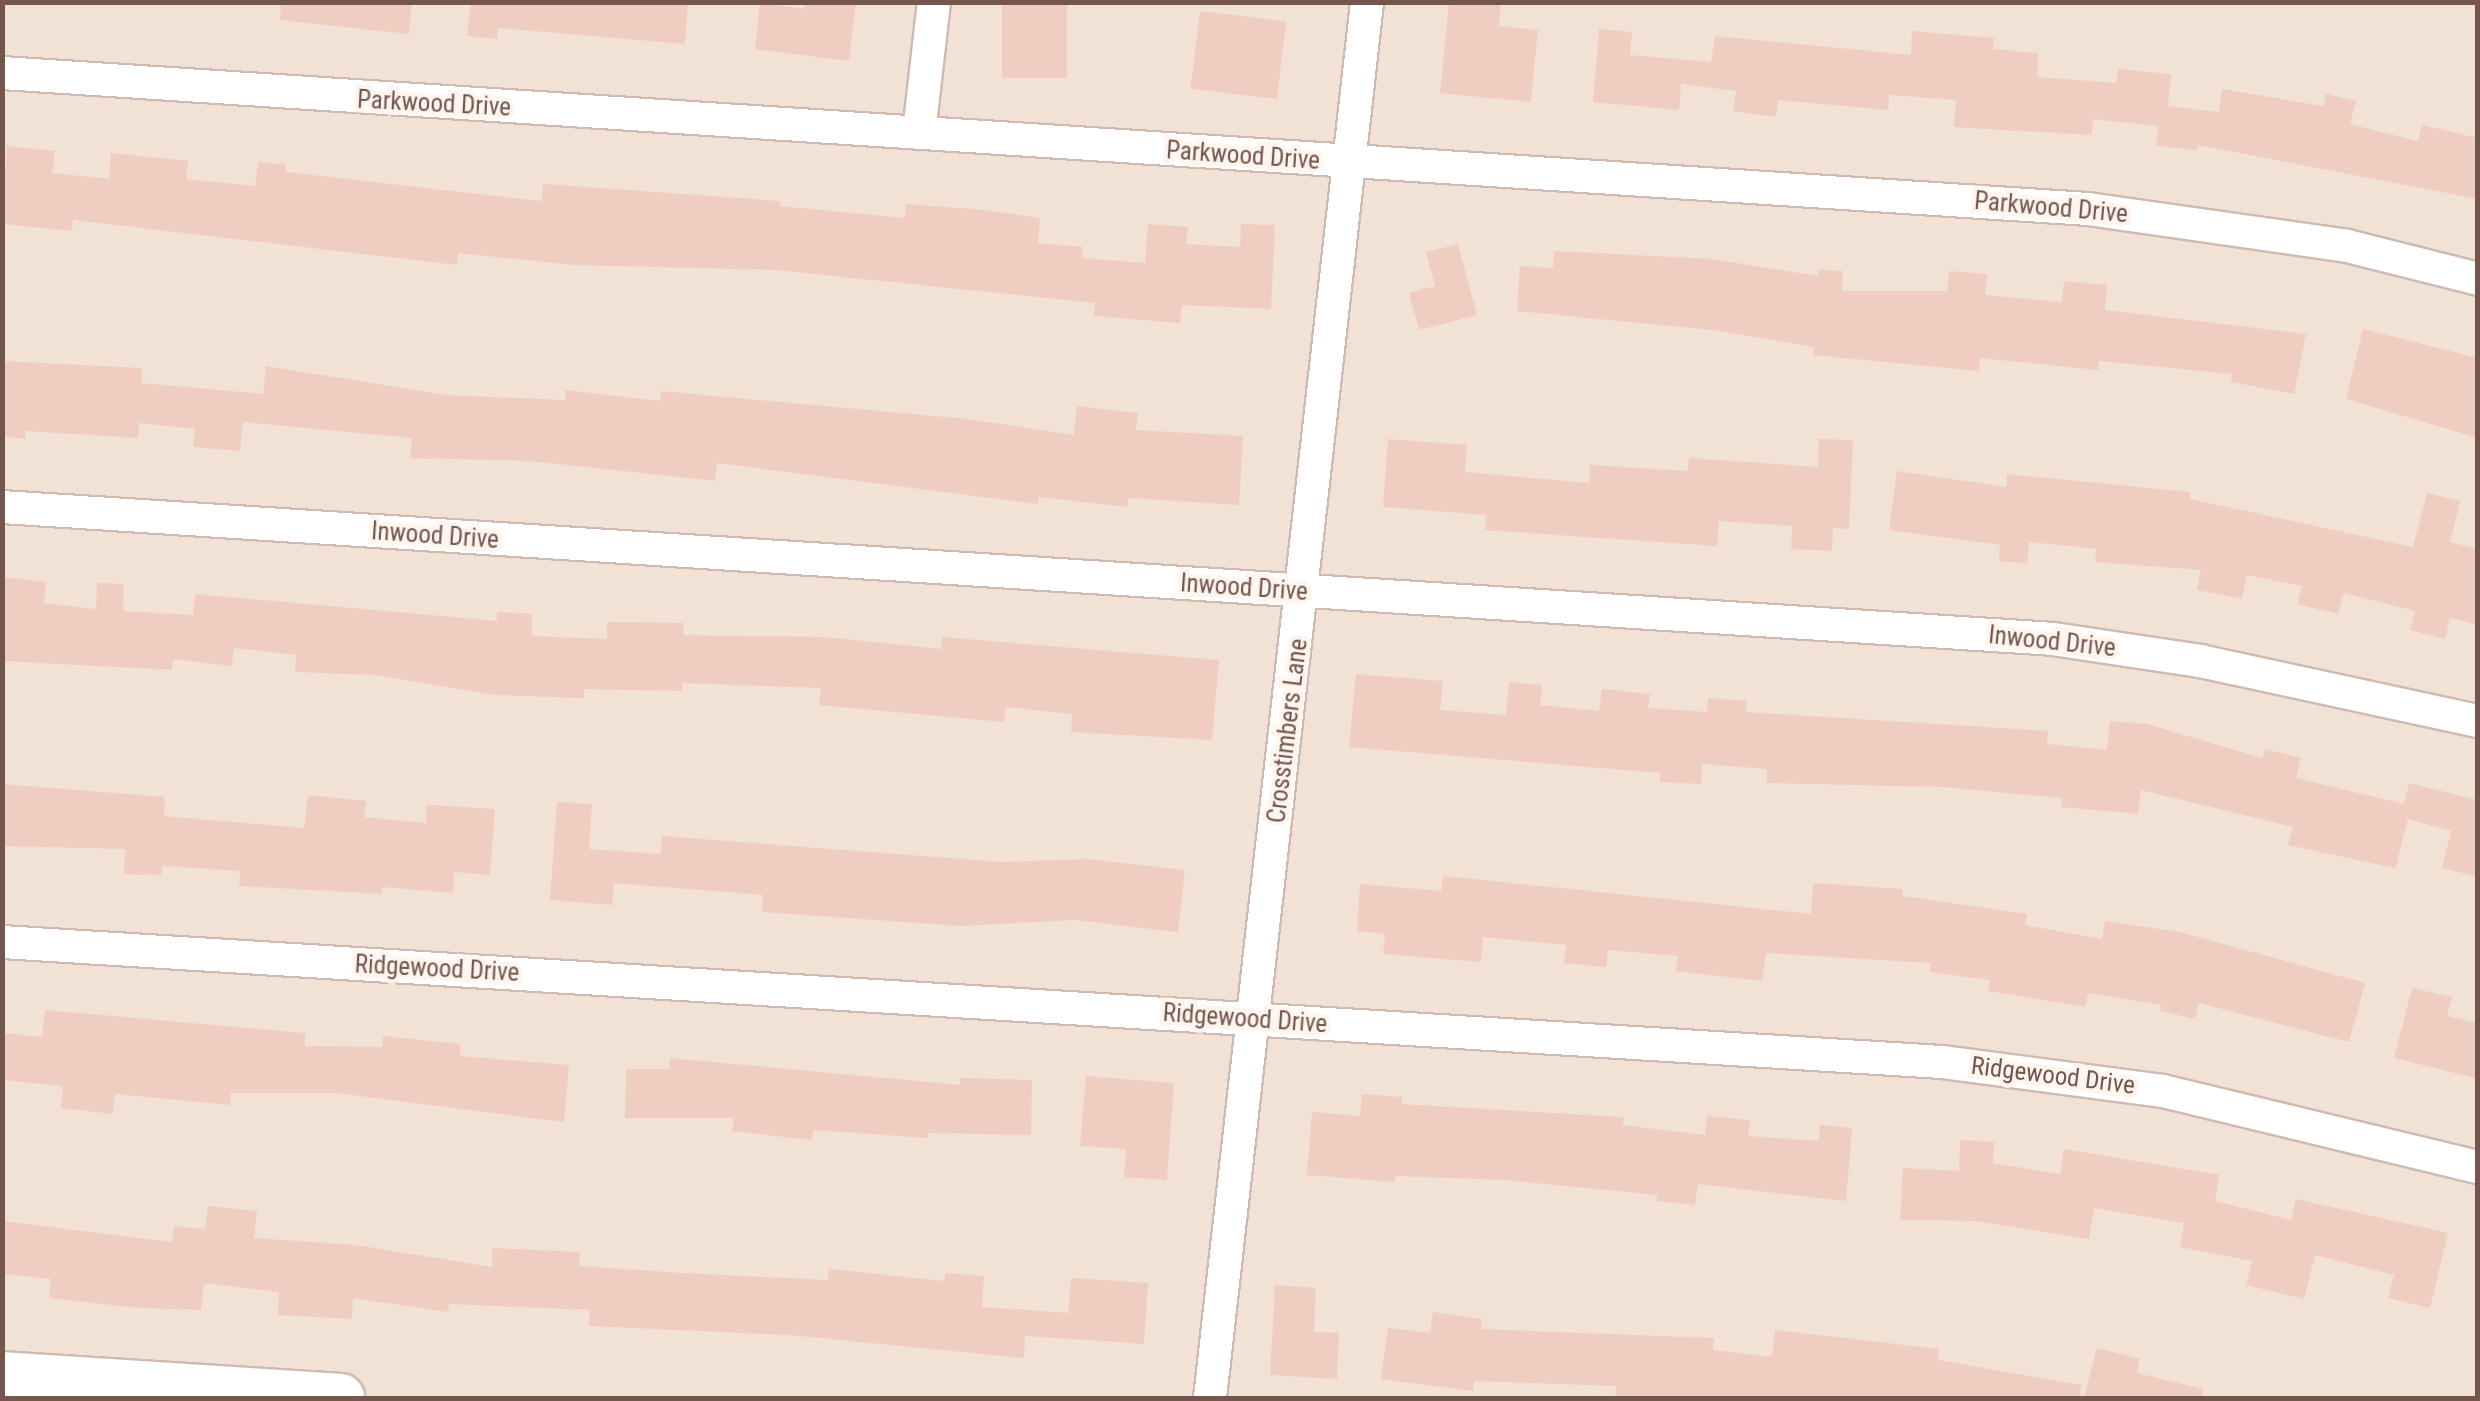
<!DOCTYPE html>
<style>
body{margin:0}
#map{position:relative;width:2480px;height:1401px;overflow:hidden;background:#fbf1e8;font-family:"Roboto Condensed",sans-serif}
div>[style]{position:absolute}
.residential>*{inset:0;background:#f2e2d6;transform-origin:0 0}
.building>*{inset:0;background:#efcdc1;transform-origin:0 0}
.roads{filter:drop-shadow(2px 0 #cfbab1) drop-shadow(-2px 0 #cfbab1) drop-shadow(0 2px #cfbab1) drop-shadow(0 -2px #cfbab1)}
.street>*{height:32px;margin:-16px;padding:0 16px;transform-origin:16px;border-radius:16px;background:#fff}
.secondary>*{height:48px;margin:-24px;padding:0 24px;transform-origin:24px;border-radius:24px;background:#fff}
span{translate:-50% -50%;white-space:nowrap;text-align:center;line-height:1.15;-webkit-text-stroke:9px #fef6ee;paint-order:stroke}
.street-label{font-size:25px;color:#74564d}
.frame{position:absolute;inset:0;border:5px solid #74564d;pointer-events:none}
</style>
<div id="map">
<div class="residential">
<i style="left:3px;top:3px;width:2474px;height:1395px"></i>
</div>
<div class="building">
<i style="clip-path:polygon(281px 2px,412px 2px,409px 34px,280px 20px)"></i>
<i style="clip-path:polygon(471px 2px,688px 2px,685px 44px,498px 28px,497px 39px,467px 36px)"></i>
<i style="clip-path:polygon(805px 2px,856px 2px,849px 61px,755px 49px,760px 3px,805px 9px)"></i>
<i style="left:1002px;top:2px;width:65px;height:76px"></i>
<i style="clip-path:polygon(1449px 2px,1501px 2px,1499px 26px,1538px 30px,1531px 102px,1440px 93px)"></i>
<i style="left:1200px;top:11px;width:87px;height:78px;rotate:7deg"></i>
<i style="clip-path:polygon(1599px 29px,1632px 32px,1630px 55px,1711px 62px,1715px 36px,1911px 55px,1912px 31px,1994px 38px,1993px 49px,2038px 53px,2037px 77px,2116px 83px,2118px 69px,2171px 74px,2168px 106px,2219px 112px,2222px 89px,2323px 106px,2326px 94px,2356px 101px,2350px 124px,2418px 141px,2422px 125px,2478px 138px,2478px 199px,2198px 145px,2197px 150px,2156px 146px,2158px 126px,2093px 119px,2092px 135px,1954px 127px,1956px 100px,1889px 95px,1888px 110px,1778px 100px,1776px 117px,1733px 111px,1736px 91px,1681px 84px,1679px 110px,1593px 102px)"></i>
<i style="clip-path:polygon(7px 146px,55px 151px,52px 173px,109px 179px,111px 153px,188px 161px,186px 179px,255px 186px,258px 162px,286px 165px,286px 172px,542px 201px,543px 184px,780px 201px,779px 206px,905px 218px,906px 204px,985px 210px,1040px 218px,1038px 243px,1083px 247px,1082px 258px,1145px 263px,1148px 224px,1188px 227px,1186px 244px,1240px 247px,1241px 224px,1275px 225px,1271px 309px,1182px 305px,1180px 323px,1094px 316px,1095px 303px,775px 270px,574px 265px,458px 253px,457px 265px,73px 220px,72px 231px,2px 224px)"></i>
<i style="clip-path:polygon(1458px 244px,1477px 315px,1419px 330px,1409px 293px,1435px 286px,1426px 252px)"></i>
<i style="clip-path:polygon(1554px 251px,1712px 259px,1818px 276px,1818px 270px,1843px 271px,1842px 291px,1947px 291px,1949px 271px,1987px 274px,1985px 295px,2062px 302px,2064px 281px,2107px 285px,2105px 310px,2306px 334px,2294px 394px,2231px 382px,2232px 374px,2099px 361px,2098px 370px,1980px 358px,1979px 371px,1813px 355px,1814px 347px,1712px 330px,1517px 311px,1520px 266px,1553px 268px)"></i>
<i style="clip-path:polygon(2363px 329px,2478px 358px,2478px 438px,2346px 399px)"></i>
<i style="clip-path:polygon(2px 361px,142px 368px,141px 383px,263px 394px,266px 366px,446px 395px,565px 400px,566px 390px,660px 401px,661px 391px,968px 419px,1074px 435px,1077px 406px,1138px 413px,1136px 430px,1243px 436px,1239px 505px,1128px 498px,1128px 507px,1039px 497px,1038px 504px,717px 463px,715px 481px,531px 461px,410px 458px,412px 438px,243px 422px,240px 451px,193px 447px,195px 429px,139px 423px,138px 438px,26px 431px,25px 439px,2px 436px)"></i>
<i style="clip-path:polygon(1388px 439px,1467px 445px,1465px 472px,1589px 483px,1590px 465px,1688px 471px,1689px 458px,1818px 467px,1819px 439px,1853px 440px,1849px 529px,1833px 528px,1832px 551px,1791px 549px,1792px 526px,1719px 521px,1717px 546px,1485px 530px,1487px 515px,1383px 507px)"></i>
<i style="clip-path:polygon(1897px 471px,2006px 487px,2007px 474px,2190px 492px,2190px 499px,2413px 547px,2427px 493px,2460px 501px,2450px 542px,2478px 549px,2478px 625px,2450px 618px,2445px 639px,2410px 630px,2415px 611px,2344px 593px,2338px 614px,2297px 604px,2302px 586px,2247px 575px,2242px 599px,2197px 590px,2201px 570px,2095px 562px,2096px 549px,2029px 542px,2027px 563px,1999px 561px,2000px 545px,1889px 530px)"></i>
<i style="clip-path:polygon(2px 577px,46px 582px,44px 603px,96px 609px,97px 583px,124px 584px,123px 611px,193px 615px,195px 594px,497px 621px,497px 612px,532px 614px,532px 636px,607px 639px,607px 622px,684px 623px,683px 635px,826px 637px,941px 649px,942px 637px,1219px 660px,1212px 740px,1071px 732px,1072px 714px,1006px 707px,1004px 722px,819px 705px,821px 688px,682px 683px,682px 691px,584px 689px,584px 698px,494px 695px,376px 675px,295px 672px,296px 655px,234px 648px,232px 666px,173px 659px,172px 670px,2px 661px)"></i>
<i style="clip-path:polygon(1356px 674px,1443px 681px,1440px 710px,1506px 715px,1509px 682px,1542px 685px,1540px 705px,1599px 711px,1602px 689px,1650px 694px,1648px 708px,1707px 712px,1708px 698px,1747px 701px,1746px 712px,2048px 731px,2047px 744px,2107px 750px,2110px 721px,2147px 724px,2262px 758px,2265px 749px,2301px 758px,2296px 778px,2358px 793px,2404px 804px,2409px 783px,2478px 800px,2478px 877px,2442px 868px,2451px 831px,2408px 819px,2395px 868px,2288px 845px,2293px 827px,2141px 790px,2138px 814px,2061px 807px,2062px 798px,1943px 787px,1767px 783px,1767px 769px,1702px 764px,1701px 784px,1660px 782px,1660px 773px,1349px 747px)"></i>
<i style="clip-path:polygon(2px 784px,165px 797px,164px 816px,304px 828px,308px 795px,366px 801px,364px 817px,426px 823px,427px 805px,495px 809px,490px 875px,454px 872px,453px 893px,382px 887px,382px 894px,239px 886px,240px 871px,162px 866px,161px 875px,124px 874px,125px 849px,2px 846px)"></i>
<i style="clip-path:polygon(557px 802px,592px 804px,589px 849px,661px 854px,662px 836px,1001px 862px,1088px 859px,1185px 870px,1178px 932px,1074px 920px,961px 926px,762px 912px,763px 895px,614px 883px,612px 905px,550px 900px)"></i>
<i style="clip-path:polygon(1443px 876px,1811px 914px,1813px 883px,1903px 889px,1902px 896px,2027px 914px,2025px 925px,2102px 939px,2105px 921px,2180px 932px,2365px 983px,2349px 1042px,2199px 1003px,2195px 1019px,2160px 1011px,2161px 1005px,2088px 993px,2085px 1007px,1988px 991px,1990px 980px,1929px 972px,1931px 963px,1766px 953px,1762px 981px,1676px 971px,1678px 956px,1608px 950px,1606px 967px,1564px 963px,1566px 945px,1483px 937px,1481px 962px,1383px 954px,1385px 934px,1357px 931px,1360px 884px,1441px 891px)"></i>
<i style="clip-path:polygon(2412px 988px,2452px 997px,2447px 1016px,2478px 1023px,2478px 1079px,2394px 1058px)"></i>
<i style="clip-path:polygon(45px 1010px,305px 1033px,305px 1046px,382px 1047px,383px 1036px,461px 1044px,460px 1056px,569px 1065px,564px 1122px,336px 1093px,231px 1093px,230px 1105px,115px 1094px,113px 1114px,61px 1108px,63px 1086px,2px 1080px,2px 1033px,42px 1037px)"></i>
<i style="clip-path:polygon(670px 1058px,960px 1085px,960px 1078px,1032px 1080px,1031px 1135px,928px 1133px,928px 1138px,813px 1130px,812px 1140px,732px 1131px,734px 1118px,625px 1118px,626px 1069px,670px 1069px)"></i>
<i style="clip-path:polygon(1086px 1076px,1174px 1083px,1167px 1180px,1124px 1177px,1126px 1149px,1080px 1146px)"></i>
<i style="clip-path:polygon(1362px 1094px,1402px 1097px,1402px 1104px,1624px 1117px,1623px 1125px,1705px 1135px,1707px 1116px,1750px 1120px,1748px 1136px,1819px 1141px,1820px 1125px,1852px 1128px,1846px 1201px,1698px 1184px,1695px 1205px,1657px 1201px,1657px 1195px,1505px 1180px,1396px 1176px,1395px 1182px,1307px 1175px,1312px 1112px,1360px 1116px)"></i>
<i style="clip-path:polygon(1960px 1140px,1994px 1142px,1993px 1163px,2060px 1174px,2064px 1149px,2219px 1175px,2215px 1201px,2291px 1220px,2296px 1199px,2448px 1233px,2430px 1308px,2388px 1298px,2394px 1275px,2315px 1255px,2304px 1299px,2246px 1285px,2252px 1261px,2180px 1247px,2184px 1223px,2094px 1208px,2089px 1239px,1975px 1221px,1900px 1220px,1903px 1168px,1959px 1171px)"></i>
<i style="clip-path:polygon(208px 1206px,257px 1211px,254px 1238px,356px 1245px,492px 1267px,492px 1248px,580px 1252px,579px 1266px,683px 1273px,828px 1280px,829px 1269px,945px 1281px,945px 1273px,984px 1276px,982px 1307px,1068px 1313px,1071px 1278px,1148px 1283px,1144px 1344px,1025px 1336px,1024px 1358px,789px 1335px,589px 1326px,590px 1310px,449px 1304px,448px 1312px,353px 1298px,352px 1319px,278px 1315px,279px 1292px,204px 1283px,201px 1310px,139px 1308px,49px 1298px,51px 1279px,2px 1274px,2px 1221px,172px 1242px,174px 1226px,205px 1229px)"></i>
<i style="clip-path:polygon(1275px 1285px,1316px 1288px,1314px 1332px,1339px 1333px,1337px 1379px,1270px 1375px)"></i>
<i style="clip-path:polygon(1433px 1312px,1482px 1319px,1481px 1329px,1714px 1338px,1713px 1350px,1772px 1357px,1775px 1330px,1939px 1349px,1938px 1360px,2081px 1385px,2080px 1398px,1615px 1398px,1616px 1386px,1474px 1381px,1473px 1391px,1381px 1379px,1388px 1328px,1430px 1333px)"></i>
<i style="clip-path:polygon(2097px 1348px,2140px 1359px,2137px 1373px,2203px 1389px,2202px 1398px,2084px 1398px)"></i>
</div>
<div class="roads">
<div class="street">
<i style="left:2px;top:73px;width:2090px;rotate:3.73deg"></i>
<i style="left:2088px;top:209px;width:262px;rotate:8.1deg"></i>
<i style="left:2347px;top:246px;width:135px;rotate:14.1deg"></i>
<i style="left:919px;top:133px;width:132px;rotate:-83.5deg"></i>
<i style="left:2px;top:507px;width:2055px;rotate:3.68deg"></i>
<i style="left:2053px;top:639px;width:149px;rotate:8.5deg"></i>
<i style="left:2200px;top:661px;width:284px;rotate:12.2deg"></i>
<i style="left:2px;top:942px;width:1944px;rotate:3.54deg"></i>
<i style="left:1942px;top:1062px;width:223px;rotate:7.5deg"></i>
<i style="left:2163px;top:1091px;width:324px;rotate:13.6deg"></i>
<i style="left:1210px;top:1398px;width:1405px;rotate:-83.58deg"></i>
</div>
<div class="secondary">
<i style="left:2px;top:1376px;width:339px;rotate:3.7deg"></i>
</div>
</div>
<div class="street-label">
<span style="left:434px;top:104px;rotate:3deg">Parkwood Drive</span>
<span style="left:1243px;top:156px;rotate:4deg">Parkwood Drive</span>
<span style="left:2051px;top:208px;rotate:5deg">Parkwood Drive</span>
<span style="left:435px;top:536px;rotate:4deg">Inwood Drive</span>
<span style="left:1244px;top:588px;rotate:4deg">Inwood Drive</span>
<span style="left:2052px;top:642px;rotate:6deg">Inwood Drive</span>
<span style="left:1288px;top:731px;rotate:-83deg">Crosstimbers Lane</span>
<span style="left:437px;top:969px;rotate:3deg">Ridgewood Drive</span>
<span style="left:1245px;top:1019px;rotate:4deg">Ridgewood Drive</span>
<span style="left:2053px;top:1076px;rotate:7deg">Ridgewood Drive</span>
</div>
<div class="frame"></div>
</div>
